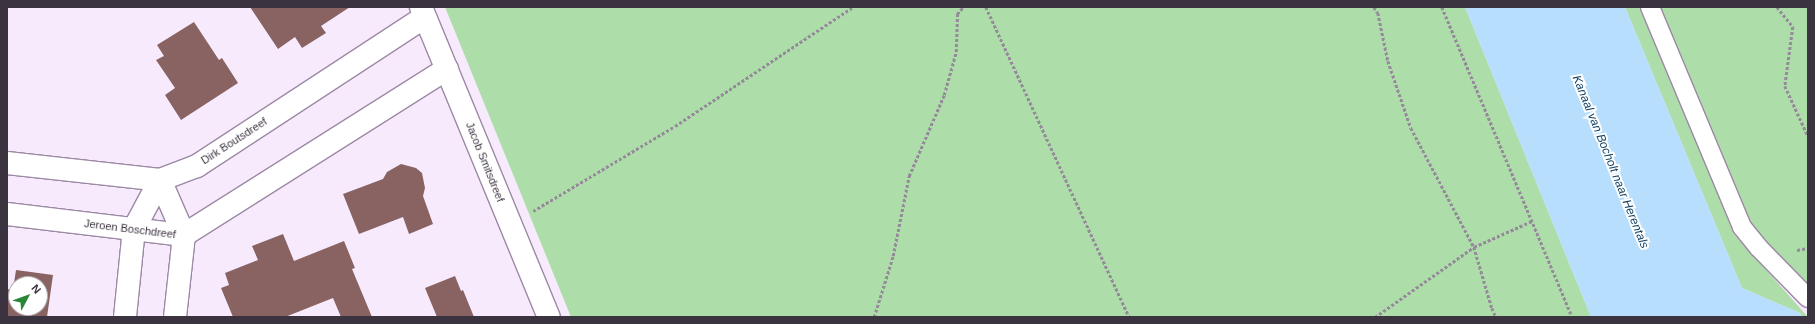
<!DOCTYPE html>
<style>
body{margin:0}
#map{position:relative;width:1815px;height:324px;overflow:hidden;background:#f7eafd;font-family:Helvetica,sans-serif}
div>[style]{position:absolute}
.green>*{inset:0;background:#addda9}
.water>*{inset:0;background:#b8defd}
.building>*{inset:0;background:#896362}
.path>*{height:2.5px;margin-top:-1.25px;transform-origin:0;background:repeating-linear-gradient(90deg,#958a9a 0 3px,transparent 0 5px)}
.roads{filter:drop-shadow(1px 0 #9c88a5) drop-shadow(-1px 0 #9c88a5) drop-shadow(0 1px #9c88a5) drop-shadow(0 -1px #9c88a5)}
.service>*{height:18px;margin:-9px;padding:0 9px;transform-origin:9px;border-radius:9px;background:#fff}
.minor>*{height:22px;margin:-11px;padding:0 11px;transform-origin:11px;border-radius:11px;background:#fff}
span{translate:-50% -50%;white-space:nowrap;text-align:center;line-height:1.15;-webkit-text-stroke:4px #fff;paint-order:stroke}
.street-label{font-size:11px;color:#3c3340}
.water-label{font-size:12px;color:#124365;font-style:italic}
.frame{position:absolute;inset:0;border:8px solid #3c3340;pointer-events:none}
.north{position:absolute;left:8px;top:276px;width:40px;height:40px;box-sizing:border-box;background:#fff;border:1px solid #b1adb3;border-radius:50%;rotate:49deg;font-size:11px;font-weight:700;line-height:16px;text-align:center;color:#3c3340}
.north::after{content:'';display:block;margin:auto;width:14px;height:18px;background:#298637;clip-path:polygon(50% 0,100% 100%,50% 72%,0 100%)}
</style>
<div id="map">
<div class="green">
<i style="clip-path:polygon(445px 7px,1465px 7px,1591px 317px,571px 317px)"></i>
<i style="clip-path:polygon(1625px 7px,1643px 7px,1717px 181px,1734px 234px,1808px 317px,1802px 317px,1800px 313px,1742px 288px)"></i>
<i style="clip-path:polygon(1657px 7px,1808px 7px,1808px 290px,1759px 239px,1744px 216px)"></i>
</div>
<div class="water">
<i style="clip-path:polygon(1465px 7px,1625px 7px,1742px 288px,1800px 313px,1802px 317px,1591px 317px)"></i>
</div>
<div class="building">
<i style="clip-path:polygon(250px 7px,350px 7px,321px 26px,326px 33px,302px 48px,295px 37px,278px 49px)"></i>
<i style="clip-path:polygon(194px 22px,219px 60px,222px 58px,238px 83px,181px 120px,165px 95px,175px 88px,156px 60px,164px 56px,157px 45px)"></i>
<i style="clip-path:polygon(401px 164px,416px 168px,422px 173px,425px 188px,423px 196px,433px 224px,409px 234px,403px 217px,359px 234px,343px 194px,383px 179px,387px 172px)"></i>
<i style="clip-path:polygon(283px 234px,294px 261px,344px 241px,355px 268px,352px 269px,372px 317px,341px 317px,333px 298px,285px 317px,233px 317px,221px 288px,229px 285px,225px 273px,258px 260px,252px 246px)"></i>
<i style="clip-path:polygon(evenodd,16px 270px,53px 275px,47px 317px,7px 317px,7px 289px,13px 290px,16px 270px,16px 284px,40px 284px,40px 308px,16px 308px,16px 284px)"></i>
<i style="clip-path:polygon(455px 276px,461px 291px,463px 290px,474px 317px,437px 317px,425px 288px)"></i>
</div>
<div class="path">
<i style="left:986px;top:7px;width:341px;rotate:65.2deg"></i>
<i style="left:1374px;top:7px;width:7px;rotate:56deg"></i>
<i style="left:1378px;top:13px;width:49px;rotate:78.2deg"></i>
<i style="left:1388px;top:61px;width:71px;rotate:71.1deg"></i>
<i style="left:1411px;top:128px;width:135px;rotate:62.1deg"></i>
<i style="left:1474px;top:247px;width:64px;rotate:73.6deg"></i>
<i style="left:1492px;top:308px;width:10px;rotate:66deg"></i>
<i style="left:1442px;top:7px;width:336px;rotate:67.2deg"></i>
<i style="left:1777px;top:7px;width:26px;rotate:51deg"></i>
<i style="left:1793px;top:27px;width:60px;rotate:97.7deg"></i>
<i style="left:1785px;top:86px;width:55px;rotate:65.3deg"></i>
<i style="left:533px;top:211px;width:165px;rotate:-30.9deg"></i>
<i style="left:675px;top:126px;width:214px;rotate:-33.8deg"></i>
<i style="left:1797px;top:250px;width:11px;rotate:-10deg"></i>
<i style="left:874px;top:317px;width:64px;rotate:-72.7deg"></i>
<i style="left:893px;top:256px;width:82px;rotate:-78.7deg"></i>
<i style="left:909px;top:176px;width:88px;rotate:-66.6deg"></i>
<i style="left:944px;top:95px;width:45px;rotate:-74.4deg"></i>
<i style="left:956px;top:52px;width:38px;rotate:-88deg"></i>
<i style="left:957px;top:14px;width:9px;rotate:-49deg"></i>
<i style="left:1375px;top:317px;width:121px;rotate:-35.3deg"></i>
<i style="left:1474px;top:247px;width:64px;rotate:-24.1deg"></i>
</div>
<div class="roads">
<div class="service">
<i style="left:1650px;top:7px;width:238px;rotate:67.3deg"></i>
<i style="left:1742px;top:227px;width:27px;rotate:51deg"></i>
<i style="left:1759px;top:248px;width:70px;rotate:45.6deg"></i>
</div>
<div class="minor">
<i style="left:421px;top:7px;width:335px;rotate:67.6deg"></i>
<i style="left:7px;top:163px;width:154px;rotate:6.3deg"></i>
<i style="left:160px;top:180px;width:60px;rotate:66.4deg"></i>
<i style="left:7px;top:214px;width:178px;rotate:6.8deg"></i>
<i style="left:184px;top:235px;width:311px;rotate:-32.3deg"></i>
<i style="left:125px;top:317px;width:88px;rotate:-84.2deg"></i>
<i style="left:134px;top:229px;width:55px;rotate:-62deg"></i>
<i style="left:160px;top:180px;width:40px;rotate:-21deg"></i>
<i style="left:197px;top:166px;width:272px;rotate:-33.2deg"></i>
<i style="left:175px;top:317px;width:82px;rotate:-83.7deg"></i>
</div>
</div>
<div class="street-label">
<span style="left:234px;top:141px;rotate:-33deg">Dirk Boutsdreef</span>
<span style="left:485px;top:162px;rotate:68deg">Jacob Smitsdreef</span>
<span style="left:130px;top:229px;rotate:7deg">Jeroen Boschdreef</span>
</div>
<div class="water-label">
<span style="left:1610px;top:162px;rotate:68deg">Kanaal van Bocholt naar Herentals</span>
</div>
<div class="frame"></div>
<div class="north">N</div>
</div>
